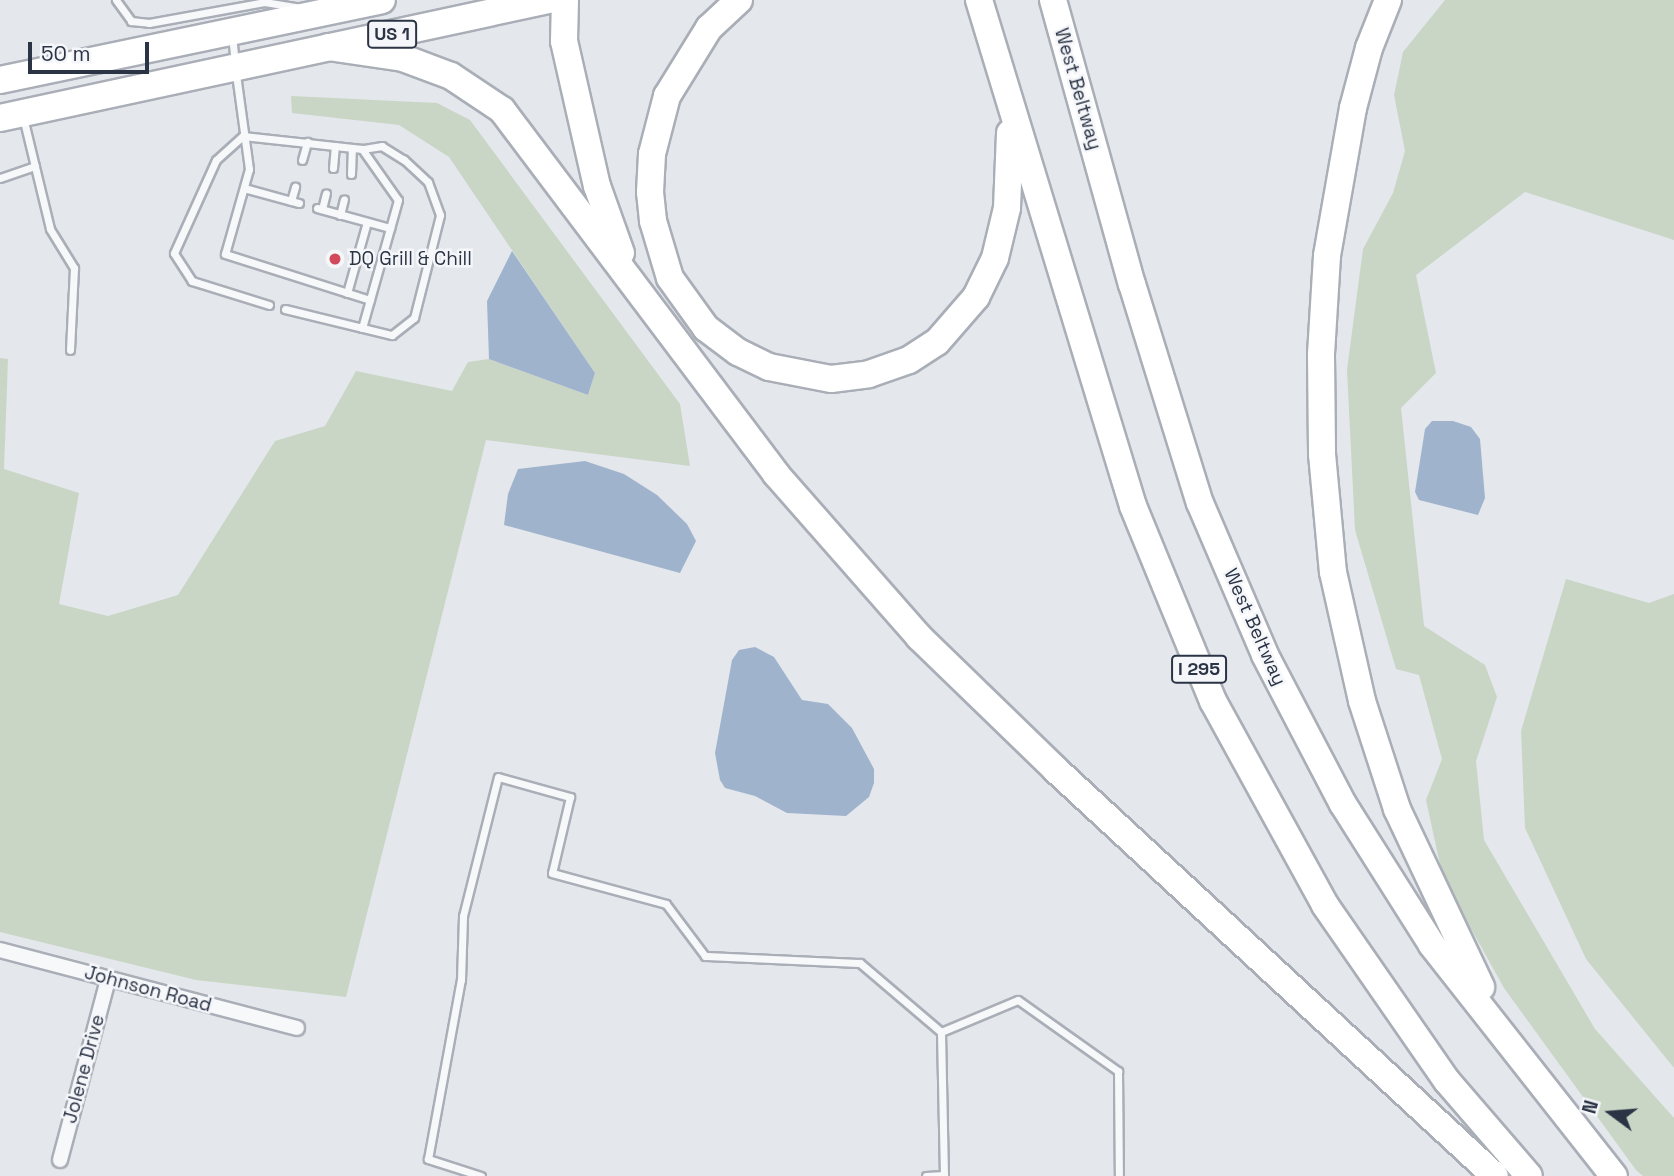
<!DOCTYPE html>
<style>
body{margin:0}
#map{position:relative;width:1674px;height:1176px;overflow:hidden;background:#e4e7ec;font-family:"Space Grotesk",sans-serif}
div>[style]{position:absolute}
.green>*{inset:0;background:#c9d6c5}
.water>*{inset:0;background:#9fb4cc}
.roads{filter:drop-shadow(2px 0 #a9aeb7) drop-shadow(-2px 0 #a9aeb7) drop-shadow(0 2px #a9aeb7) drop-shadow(0 -2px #a9aeb7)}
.lane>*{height:7px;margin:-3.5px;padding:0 3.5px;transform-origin:3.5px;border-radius:3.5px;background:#f7f8fa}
.street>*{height:14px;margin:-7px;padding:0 7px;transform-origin:7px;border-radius:7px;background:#f7f8fa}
.highway>*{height:26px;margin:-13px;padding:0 13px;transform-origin:13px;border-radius:13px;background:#fff}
.dots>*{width:19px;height:19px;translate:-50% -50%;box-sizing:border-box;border:4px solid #f4f6f9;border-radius:50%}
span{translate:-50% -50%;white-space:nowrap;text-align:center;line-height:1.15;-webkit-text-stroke:5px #f4f6f9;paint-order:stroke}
.shield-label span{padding:2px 5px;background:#f4f6f9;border:2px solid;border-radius:5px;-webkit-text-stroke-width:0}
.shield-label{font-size:18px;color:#2b3445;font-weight:700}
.street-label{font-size:19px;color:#2b3445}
.poi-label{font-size:19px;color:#2b3445}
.left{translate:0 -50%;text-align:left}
.north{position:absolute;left:1576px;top:1078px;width:70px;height:70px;-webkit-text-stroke:5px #f4f6f9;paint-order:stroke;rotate:286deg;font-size:19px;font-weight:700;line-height:28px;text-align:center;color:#2b3445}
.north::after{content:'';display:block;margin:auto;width:24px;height:32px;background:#2b3445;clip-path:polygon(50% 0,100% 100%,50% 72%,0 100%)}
.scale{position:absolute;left:28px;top:42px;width:121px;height:32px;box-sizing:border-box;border:4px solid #2b3445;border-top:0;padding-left:9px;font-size:21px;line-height:24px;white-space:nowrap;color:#2b3445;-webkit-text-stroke:5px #f4f6f9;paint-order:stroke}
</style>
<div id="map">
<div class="green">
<i style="clip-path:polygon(1445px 0,1674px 0,1674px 240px,1525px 192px,1416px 275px,1436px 373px,1401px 408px,1424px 626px,1485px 665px,1497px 697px,1476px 761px,1484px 840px,1595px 1029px,1674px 1118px,1674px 1176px,1643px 1176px,1636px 1170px,1504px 988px,1443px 878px,1426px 800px,1442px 759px,1419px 675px,1396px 669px,1355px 530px,1347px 370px,1363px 249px,1393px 193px,1405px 151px,1394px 95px,1403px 52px)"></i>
<i style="clip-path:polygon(291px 96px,437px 103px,470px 120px,680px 404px,690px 466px,486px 440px,346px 997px,196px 980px,0 932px,0 358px,8px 359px,4px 469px,79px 493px,59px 604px,108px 616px,178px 595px,275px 441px,325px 426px,356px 371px,452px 391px,468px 362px,489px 359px,588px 395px,595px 373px,449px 157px,399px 125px,292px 113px)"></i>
<i style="clip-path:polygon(1566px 579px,1649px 603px,1674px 594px,1674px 1068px,1586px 959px,1525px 828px,1521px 731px)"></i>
</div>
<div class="water">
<i style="clip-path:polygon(512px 251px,595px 373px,588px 395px,489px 359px,487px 301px)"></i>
<i style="clip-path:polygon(1432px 421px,1453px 421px,1471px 427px,1480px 439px,1485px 498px,1478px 515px,1419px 500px,1415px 492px,1425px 429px)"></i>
<i style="clip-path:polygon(585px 461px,624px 474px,657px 495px,687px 524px,696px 541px,680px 573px,504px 525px,508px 494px,518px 469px)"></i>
<i style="clip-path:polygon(755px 647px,774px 657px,802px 700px,828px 704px,852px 728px,874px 769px,874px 783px,869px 797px,846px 816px,787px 813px,755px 796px,725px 788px,720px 780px,715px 753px,732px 660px,739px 650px)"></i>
</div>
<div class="roads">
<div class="lane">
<i style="left:116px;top:0;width:26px;rotate:54deg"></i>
<i style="left:131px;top:21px;width:18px;rotate:6deg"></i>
<i style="left:149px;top:23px;width:117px;rotate:-10.3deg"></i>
<i style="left:264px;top:2px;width:36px;rotate:9deg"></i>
<i style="left:232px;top:35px;width:27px;rotate:84deg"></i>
<i style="left:236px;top:74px;width:96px;rotate:82.2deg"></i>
<i style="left:249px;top:169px;width:88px;rotate:105.8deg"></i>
<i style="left:225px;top:254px;width:152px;rotate:17.6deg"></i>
<i style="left:23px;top:117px;width:115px;rotate:76.4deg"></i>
<i style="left:50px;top:229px;width:46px;rotate:58.4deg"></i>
<i style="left:74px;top:268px;width:82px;rotate:92.8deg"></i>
<i style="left:302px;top:160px;width:19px;rotate:-74deg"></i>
<i style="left:333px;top:168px;width:22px;rotate:-85deg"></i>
<i style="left:351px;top:174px;width:26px;rotate:-88deg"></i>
<i style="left:0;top:178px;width:37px;rotate:-19deg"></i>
<i style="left:244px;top:188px;width:57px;rotate:15.3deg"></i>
<i style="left:291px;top:201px;width:15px;rotate:-74deg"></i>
<i style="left:317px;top:208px;width:76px;rotate:15.3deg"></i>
<i style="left:322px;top:209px;width:16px;rotate:-76deg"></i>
<i style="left:340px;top:215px;width:16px;rotate:-76deg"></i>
<i style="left:347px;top:293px;width:74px;rotate:-74.3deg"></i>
<i style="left:269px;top:305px;width:81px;rotate:-162.7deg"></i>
<i style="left:192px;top:281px;width:33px;rotate:-123deg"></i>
<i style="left:174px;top:253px;width:102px;rotate:-65.7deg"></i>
<i style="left:216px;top:160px;width:36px;rotate:-42deg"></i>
<i style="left:243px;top:136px;width:120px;rotate:6.2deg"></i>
<i style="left:362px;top:149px;width:62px;rotate:54.8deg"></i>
<i style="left:398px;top:200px;width:133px;rotate:105.7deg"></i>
<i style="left:285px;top:309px;width:110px;rotate:13.7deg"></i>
<i style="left:392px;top:335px;width:28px;rotate:-38deg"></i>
<i style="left:414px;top:318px;width:106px;rotate:-75.8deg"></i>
<i style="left:440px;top:215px;width:35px;rotate:-110deg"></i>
<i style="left:428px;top:182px;width:33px;rotate:-137deg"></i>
<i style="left:404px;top:160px;width:26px;rotate:-148deg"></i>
<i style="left:382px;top:146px;width:20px;rotate:171deg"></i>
<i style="left:481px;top:1176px;width:56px;rotate:-162.2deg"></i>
<i style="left:428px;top:1159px;width:182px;rotate:-79.6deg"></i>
<i style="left:461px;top:980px;width:64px;rotate:-88.2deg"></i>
<i style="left:463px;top:916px;width:143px;rotate:-75.9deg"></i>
<i style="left:498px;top:777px;width:75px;rotate:15.5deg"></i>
<i style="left:570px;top:797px;width:78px;rotate:103.3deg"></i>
<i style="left:552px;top:873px;width:118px;rotate:15.2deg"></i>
<i style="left:666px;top:904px;width:65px;rotate:53.1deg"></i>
<i style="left:705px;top:956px;width:155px;rotate:2.6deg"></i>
<i style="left:860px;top:963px;width:106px;rotate:40.4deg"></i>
<i style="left:926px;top:1176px;width:18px;rotate:-3deg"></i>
<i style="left:944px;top:1176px;width:144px;rotate:-91.2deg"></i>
<i style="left:941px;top:1032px;width:83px;rotate:-22.6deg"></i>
<i style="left:1018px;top:1000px;width:123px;rotate:35.4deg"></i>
<i style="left:1118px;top:1071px;width:105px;rotate:89.5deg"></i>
</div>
<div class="street">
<i style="left:0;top:950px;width:307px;rotate:14.7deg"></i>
<i style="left:60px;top:1160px;width:187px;rotate:-75.1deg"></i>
</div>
<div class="highway">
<i style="left:565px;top:0;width:41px;rotate:91.4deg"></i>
<i style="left:564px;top:41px;width:149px;rotate:77.2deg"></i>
<i style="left:597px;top:186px;width:71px;rotate:70.3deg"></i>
<i style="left:739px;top:0;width:41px;rotate:137deg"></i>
<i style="left:709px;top:28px;width:80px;rotate:121.7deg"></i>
<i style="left:667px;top:96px;width:60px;rotate:104.5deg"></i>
<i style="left:652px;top:154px;width:38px;rotate:93deg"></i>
<i style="left:650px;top:192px;width:29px;rotate:84deg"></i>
<i style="left:653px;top:221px;width:59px;rotate:73.4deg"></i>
<i style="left:670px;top:278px;width:62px;rotate:54.2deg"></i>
<i style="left:706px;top:328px;width:40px;rotate:37deg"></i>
<i style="left:738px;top:352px;width:34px;rotate:26deg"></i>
<i style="left:769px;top:367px;width:63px;rotate:11deg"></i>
<i style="left:831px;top:379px;width:38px;rotate:-7deg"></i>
<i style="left:869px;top:374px;width:42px;rotate:-19.3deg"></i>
<i style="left:909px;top:360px;width:33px;rotate:-33deg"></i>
<i style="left:937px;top:342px;width:60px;rotate:-49.1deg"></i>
<i style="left:976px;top:297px;width:43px;rotate:-64deg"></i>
<i style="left:995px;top:258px;width:51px;rotate:-76.5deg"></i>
<i style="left:1007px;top:208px;width:75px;rotate:-87.7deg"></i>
<i style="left:979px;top:0;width:529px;rotate:73.07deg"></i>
<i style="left:1133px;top:506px;width:211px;rotate:67.7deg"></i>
<i style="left:1213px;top:701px;width:233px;rotate:61.2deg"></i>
<i style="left:1325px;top:905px;width:214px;rotate:55.3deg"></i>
<i style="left:1447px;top:1081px;width:125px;rotate:49.2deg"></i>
<i style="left:1053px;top:0;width:295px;rotate:74.5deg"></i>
<i style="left:1132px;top:284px;width:229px;rotate:72.8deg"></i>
<i style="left:1200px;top:503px;width:165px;rotate:66.8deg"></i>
<i style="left:1265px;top:655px;width:168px;rotate:62.4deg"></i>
<i style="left:1343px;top:804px;width:167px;rotate:57.7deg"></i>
<i style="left:1432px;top:945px;width:294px;rotate:51.8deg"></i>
<i style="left:1388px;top:0;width:52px;rotate:111.6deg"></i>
<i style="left:1369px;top:48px;width:62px;rotate:104.9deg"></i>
<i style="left:1353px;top:108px;width:150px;rotate:100deg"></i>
<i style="left:1327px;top:256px;width:99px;rotate:93.5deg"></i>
<i style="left:1321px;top:355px;width:99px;rotate:89.4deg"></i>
<i style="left:1322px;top:454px;width:119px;rotate:84.7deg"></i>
<i style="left:1333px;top:572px;width:132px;rotate:77.3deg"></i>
<i style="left:1362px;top:701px;width:114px;rotate:72deg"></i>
<i style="left:1397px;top:809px;width:197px;rotate:64.7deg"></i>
<i style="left:328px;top:47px;width:76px;rotate:8.3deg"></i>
<i style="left:403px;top:58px;width:51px;rotate:20.6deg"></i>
<i style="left:451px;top:76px;width:61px;rotate:33.7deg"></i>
<i style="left:502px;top:110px;width:456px;rotate:53deg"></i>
<i style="left:776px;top:474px;width:217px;rotate:48.7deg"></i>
<i style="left:919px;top:637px;width:190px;rotate:44.1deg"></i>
<i style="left:1055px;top:769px;width:599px;rotate:42.77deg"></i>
<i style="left:0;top:80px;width:390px;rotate:-11.8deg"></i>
<i style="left:0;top:118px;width:562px;rotate:-12.13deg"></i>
</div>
</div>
<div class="dots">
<i style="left:335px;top:259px;background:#d1495b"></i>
</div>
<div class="shield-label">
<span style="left:392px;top:34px">US 1</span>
<span style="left:1199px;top:669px">I 295</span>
</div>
<div class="street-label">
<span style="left:1078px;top:89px;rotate:74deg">West Beltway</span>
<span style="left:1255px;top:627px;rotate:66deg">West Beltway</span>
<span style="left:148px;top:989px;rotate:15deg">Johnson Road</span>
<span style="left:84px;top:1069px;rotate:-75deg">Jolene Drive</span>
</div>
<div class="poi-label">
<span class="left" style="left:349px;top:259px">DQ Grill &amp; Chill</span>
</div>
<div class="north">N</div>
<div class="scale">50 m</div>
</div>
